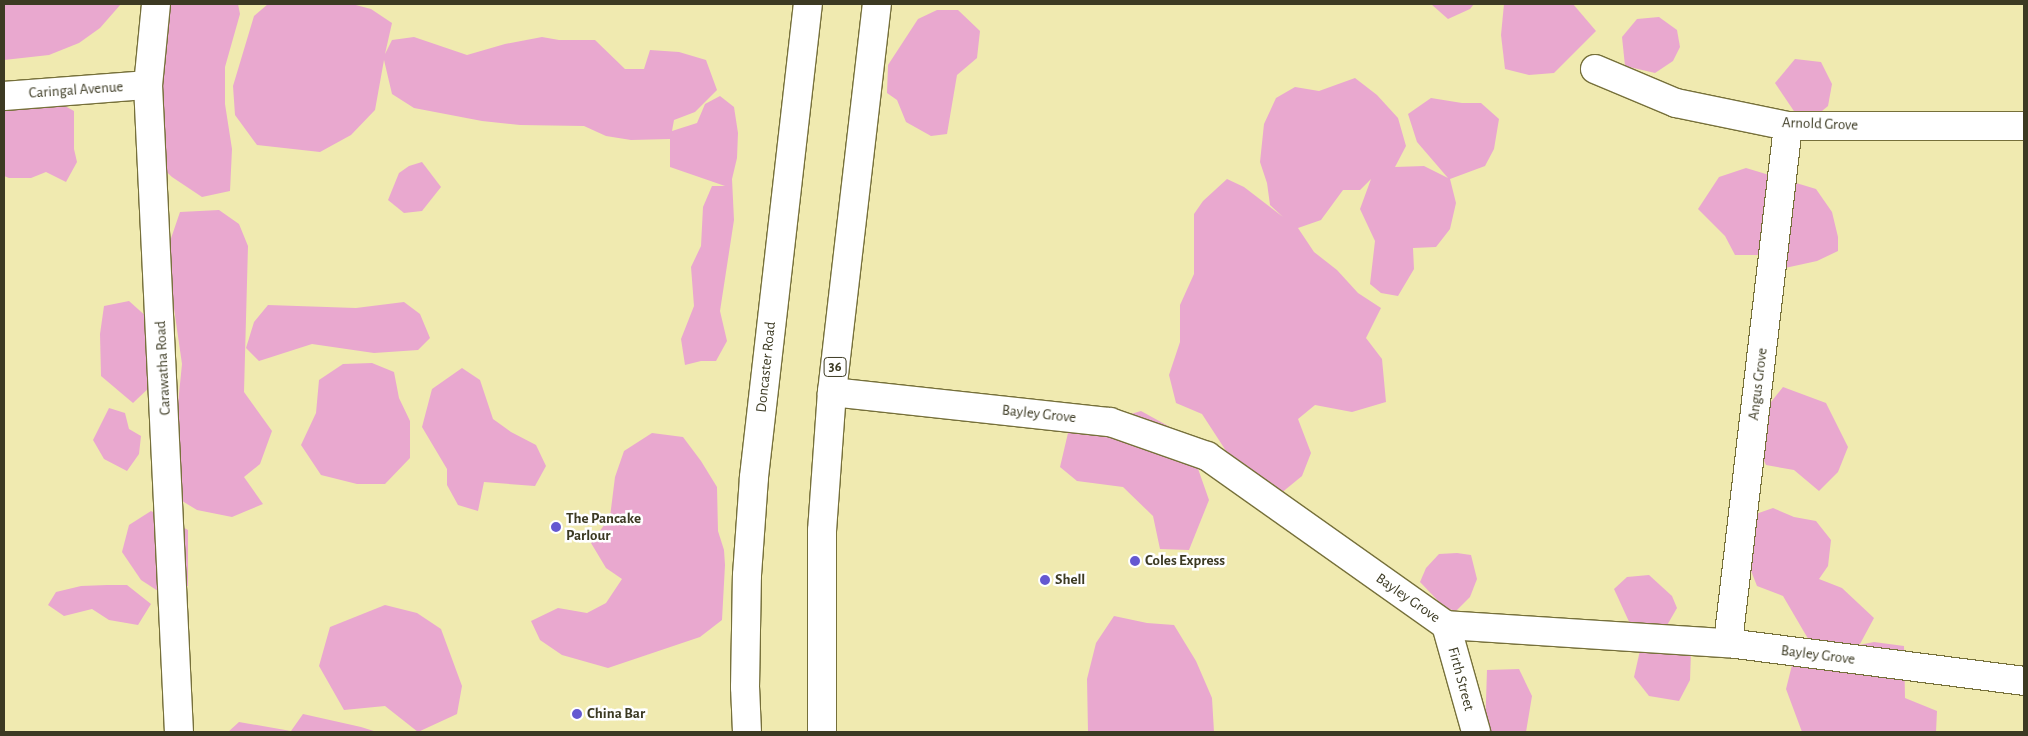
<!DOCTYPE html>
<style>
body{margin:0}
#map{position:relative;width:2028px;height:736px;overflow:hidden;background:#f0eab0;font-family:"Alegreya Sans",sans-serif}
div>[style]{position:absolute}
.green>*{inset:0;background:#e9a8cf}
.roads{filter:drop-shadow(1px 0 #76703a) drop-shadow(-1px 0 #76703a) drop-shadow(0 1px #76703a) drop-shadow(0 -1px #76703a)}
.minor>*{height:28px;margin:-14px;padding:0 14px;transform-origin:14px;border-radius:14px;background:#fff}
.primary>*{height:28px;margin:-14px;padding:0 14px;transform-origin:14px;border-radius:14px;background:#fff}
.dots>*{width:14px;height:14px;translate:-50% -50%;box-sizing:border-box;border:2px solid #fff;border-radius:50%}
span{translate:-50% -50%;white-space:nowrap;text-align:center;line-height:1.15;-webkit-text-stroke:5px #fff;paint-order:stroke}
.shield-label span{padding:1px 4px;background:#fff;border:1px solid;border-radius:4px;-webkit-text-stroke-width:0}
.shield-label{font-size:14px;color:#3c3a23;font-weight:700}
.street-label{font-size:15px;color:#3c3a23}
.poi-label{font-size:15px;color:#3c3a23;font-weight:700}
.left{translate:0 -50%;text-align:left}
.frame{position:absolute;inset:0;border:5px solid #3c3a23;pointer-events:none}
</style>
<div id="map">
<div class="green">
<i style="clip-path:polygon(4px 4px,121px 4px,100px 28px,79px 43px,49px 55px,4px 60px)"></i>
<i style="clip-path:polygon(162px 4px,238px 4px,240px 14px,225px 67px,225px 104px,232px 149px,230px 191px,202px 197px,172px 177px,139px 146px)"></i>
<i style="clip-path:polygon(268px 4px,352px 4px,371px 9px,392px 23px,385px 54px,392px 40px,414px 37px,467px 55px,505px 44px,542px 37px,559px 40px,595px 40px,625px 69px,644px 69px,650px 50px,679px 52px,706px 60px,717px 90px,695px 112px,674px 120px,672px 131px,697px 123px,705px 104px,720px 96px,734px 107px,738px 133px,737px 158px,732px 179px,734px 220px,720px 311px,727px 341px,716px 361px,701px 361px,685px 365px,681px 339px,694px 306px,691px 267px,701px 246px,703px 207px,712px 186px,725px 186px,670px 167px,670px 139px,631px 140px,606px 136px,584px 126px,520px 125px,482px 121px,414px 108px,392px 94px,384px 60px,375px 110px,351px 135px,320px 152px,257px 145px,235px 115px,233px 86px,254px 16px)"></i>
<i style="clip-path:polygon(1431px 4px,1474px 4px,1470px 9px,1448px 19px)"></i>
<i style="clip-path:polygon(1504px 4px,1573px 4px,1596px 31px,1554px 73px,1529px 75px,1505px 69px,1501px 35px)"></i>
<i style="clip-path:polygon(937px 10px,958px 10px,980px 31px,977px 58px,957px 75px,947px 134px,931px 136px,906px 122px,897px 100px,887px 93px,888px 65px,918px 19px)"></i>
<i style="clip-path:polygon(1659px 17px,1677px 30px,1680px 47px,1673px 61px,1655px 73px,1625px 66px,1622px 37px,1637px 19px)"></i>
<i style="clip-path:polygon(1795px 59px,1821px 62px,1832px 84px,1828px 106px,1804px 126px,1775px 83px)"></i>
<i style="clip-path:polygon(1355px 78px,1377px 95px,1398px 118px,1406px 146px,1395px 167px,1424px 166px,1448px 178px,1417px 142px,1408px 114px,1431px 98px,1462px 103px,1481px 103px,1499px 119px,1494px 149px,1485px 166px,1450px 179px,1456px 203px,1450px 229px,1436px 247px,1413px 248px,1414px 269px,1398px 296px,1381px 293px,1370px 284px,1375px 241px,1360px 209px,1371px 179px,1360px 190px,1343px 190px,1321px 220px,1298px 228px,1314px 252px,1337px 270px,1358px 293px,1381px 308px,1366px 338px,1382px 359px,1386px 402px,1352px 412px,1315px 405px,1298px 419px,1311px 453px,1302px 476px,1280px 494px,1230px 457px,1202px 414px,1176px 403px,1169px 375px,1180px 342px,1180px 305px,1194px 274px,1194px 214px,1203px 201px,1227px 179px,1244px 187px,1283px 217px,1270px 205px,1267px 183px,1260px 162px,1264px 124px,1276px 98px,1295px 87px,1319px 91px)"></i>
<i style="clip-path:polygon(43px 94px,74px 111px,74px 149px,77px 162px,66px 182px,46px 172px,31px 178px,9px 178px,4px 176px,4px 101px)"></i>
<i style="clip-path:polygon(422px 162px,441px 187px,422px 211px,404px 213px,388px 200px,399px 173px,409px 166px)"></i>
<i style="clip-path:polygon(1746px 168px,1816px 189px,1832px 212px,1838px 237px,1838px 251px,1817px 261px,1785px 268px,1759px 255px,1735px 255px,1725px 236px,1698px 209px,1719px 177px)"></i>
<i style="clip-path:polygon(219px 210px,239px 224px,248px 246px,244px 392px,272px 431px,260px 464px,244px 477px,263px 504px,232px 517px,197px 510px,169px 493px,182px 364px,166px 253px,180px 212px)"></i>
<i style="clip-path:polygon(129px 301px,148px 318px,153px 384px,133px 403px,101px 376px,100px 334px,104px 306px)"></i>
<i style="clip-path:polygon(404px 302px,420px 314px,430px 338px,418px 350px,374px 353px,312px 344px,259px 361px,246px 348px,254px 322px,268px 305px,356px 308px)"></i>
<i style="clip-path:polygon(372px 363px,394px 372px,399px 398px,410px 421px,410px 458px,385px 484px,357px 484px,321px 475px,301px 445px,316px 413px,319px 380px,343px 364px)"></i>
<i style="clip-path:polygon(462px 368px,480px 380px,493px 419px,511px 432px,536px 445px,546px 466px,535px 486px,484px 482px,478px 511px,458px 505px,447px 485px,447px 469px,422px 427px,432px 389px)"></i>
<i style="clip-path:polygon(1783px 387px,1826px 403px,1848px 447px,1838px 472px,1819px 491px,1794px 470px,1766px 465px,1752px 436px,1763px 412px)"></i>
<i style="clip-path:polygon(109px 408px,125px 413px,129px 429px,141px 436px,139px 454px,127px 471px,104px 459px,93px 440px)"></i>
<i style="clip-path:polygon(1141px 411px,1179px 432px,1196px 463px,1209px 500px,1189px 550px,1160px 549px,1153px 516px,1123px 487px,1077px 481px,1060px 467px,1068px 433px)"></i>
<i style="clip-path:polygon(652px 433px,683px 437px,701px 461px,717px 487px,718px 531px,724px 550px,725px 565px,722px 620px,700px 637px,608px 668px,562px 655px,540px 640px,531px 621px,558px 608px,587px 613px,606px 603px,622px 579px,606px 568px,591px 543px,610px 517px,615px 477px,624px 451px)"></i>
<i style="clip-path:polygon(1773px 508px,1794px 517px,1816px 521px,1831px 540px,1828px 566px,1819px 579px,1842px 588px,1874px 618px,1860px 644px,1849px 647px,1874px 642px,1904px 646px,1905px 698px,1937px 711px,1936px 732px,1802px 732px,1786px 689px,1793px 661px,1817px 654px,1783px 596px,1757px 586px,1740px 543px,1753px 515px)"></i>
<i style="clip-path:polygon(151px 511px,188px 530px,188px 586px,158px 591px,141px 580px,122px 552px,129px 525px)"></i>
<i style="clip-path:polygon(1457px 553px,1471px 555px,1477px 579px,1470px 597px,1456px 611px,1445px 608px,1420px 582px,1426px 568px,1439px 554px)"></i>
<i style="clip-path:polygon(1649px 575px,1672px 596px,1677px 608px,1666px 627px,1631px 626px,1614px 589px,1627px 577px)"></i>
<i style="clip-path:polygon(107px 585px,127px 585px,151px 604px,138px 625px,109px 620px,92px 609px,64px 616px,48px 605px,56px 592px,81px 586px)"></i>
<i style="clip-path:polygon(385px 605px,417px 613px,441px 629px,462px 686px,457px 714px,418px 732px,385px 706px,344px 710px,319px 666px,330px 627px)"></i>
<i style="clip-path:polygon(1114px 616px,1147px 623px,1174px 625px,1196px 661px,1212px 698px,1214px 732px,1088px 732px,1087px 679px,1096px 643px)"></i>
<i style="clip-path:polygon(1641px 646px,1691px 650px,1690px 680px,1679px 701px,1649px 696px,1634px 677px)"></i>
<i style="clip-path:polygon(1519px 669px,1532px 696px,1526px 732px,1485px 732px,1487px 670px)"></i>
<i style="clip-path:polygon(303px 714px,361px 727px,377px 732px,228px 732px,239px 722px,291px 731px)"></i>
</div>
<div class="roads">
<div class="minor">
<i style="left:156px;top:4px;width:81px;rotate:95.6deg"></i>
<i style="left:148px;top:85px;width:648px;rotate:87.26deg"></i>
<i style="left:1595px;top:69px;width:88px;rotate:22.8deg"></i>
<i style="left:1676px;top:103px;width:114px;rotate:11.6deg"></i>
<i style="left:1788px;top:126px;width:236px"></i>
<i style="left:4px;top:96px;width:144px;rotate:-4.4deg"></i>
<i style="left:832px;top:392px;width:280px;rotate:6.2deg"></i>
<i style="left:1110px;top:422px;width:103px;rotate:19.3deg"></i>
<i style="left:1207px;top:456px;width:293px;rotate:35.3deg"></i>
<i style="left:1446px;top:625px;width:283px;rotate:3.7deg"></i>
<i style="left:1728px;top:643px;width:298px;rotate:7.3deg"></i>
<i style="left:1446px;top:625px;width:111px;rotate:74.3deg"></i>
<i style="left:1728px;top:643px;width:520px;rotate:-83.38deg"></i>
</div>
<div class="primary">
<i style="left:747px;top:732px;width:45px;rotate:-92.5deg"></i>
<i style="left:745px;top:687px;width:112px;rotate:-89deg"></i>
<i style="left:747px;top:575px;width:98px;rotate:-85.9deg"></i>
<i style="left:754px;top:477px;width:476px;rotate:-83.5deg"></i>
<i style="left:822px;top:732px;width:201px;rotate:-90deg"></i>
<i style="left:822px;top:531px;width:139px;rotate:-85.9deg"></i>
<i style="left:832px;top:392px;width:391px;rotate:-83.4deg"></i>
</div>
</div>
<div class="dots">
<i style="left:556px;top:527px;background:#6458d1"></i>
<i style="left:1135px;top:561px;background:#6458d1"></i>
<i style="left:1045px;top:580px;background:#6458d1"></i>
<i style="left:577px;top:714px;background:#6458d1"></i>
</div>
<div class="shield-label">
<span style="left:835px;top:367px">36</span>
</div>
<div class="street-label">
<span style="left:76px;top:90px;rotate:-4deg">Caringal Avenue</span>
<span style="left:1820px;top:124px;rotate:2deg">Arnold Grove</span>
<span style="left:766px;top:367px;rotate:-84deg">Doncaster Road</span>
<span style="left:163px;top:368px;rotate:-93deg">Carawatha Road</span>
<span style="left:1758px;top:384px;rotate:-83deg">Angus Grove</span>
<span style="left:1039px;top:414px;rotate:6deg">Bayley Grove</span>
<span style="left:1408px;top:598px;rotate:35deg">Bayley Grove</span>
<span style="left:1818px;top:655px;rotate:7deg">Bayley Grove</span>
<span style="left:1461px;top:679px;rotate:75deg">Firth Street</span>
</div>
<div class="poi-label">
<span class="left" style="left:566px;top:527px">The Pancake<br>Parlour</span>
<span class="left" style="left:1145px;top:561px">Coles Express</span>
<span class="left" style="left:1055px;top:580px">Shell</span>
<span class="left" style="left:587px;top:714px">China Bar</span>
</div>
<div class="frame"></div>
</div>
